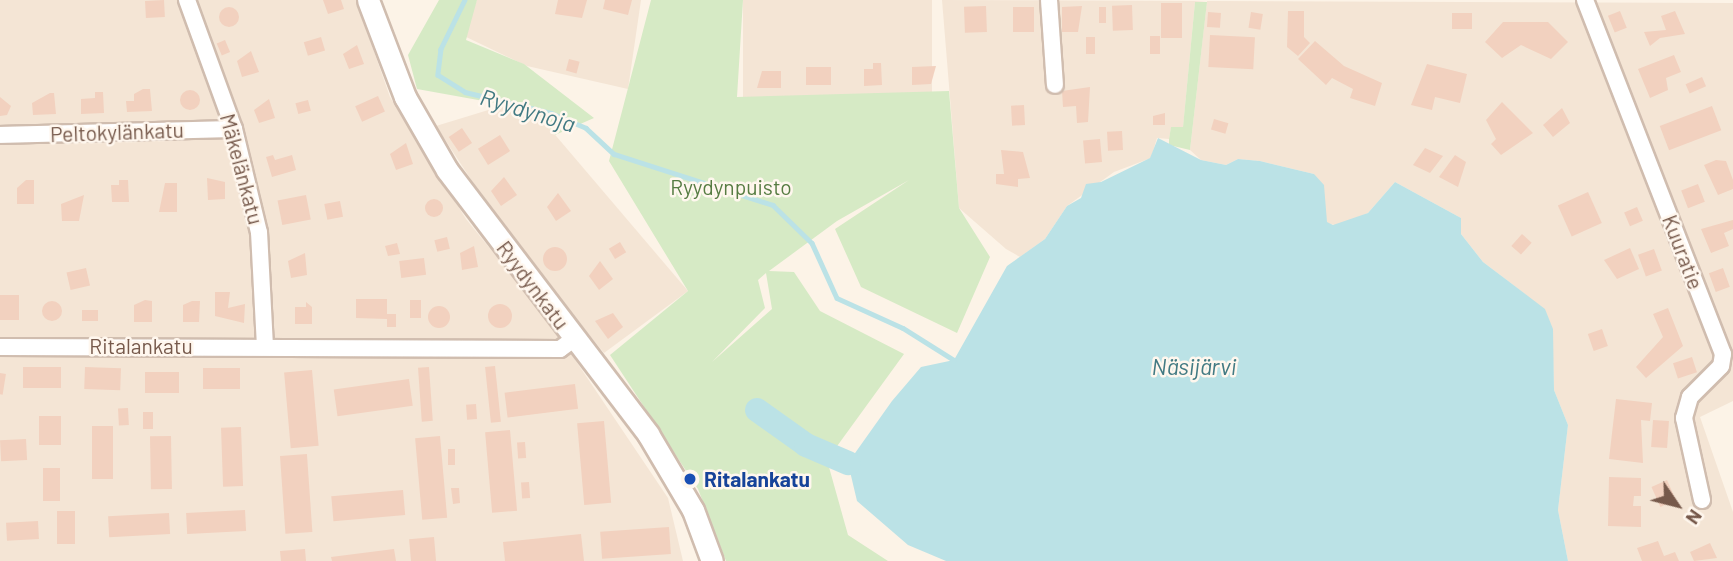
<!DOCTYPE html>
<meta charset="utf-8">
<style>
body{margin:0}
#map{position:relative;width:1733px;height:561px;overflow:hidden;background:#fcf3e7;font-family:Barlow,sans-serif}
div>[style]{position:absolute}
.residential>*{inset:0;background:#f4e5d5;transform-origin:0 0}
.green>*{inset:0;background:#d6eac5}
.water>*{inset:0;background:#bbe2e6}
.stream>*{height:4.5px;margin:-2.25px;padding:0 2.25px;transform-origin:2.25px;border-radius:2.25px;background:#bbe2e6}
.river>*{height:24px;margin:-12px;padding:0 12px;transform-origin:12px;border-radius:12px;background:#bbe2e6}
.building>*{inset:0;background:#f2d1bf;transform-origin:0 0}
.round{border-radius:50%}
.roads{filter:drop-shadow(2px 0 #d0bdaf) drop-shadow(-2px 0 #d0bdaf) drop-shadow(0 2px #d0bdaf) drop-shadow(0 -2px #d0bdaf)}
.street>*{height:16px;margin:-8px;padding:0 8px;transform-origin:8px;border-radius:8px;background:#fff}
.secondary>*{height:21px;margin:-10.5px;padding:0 10.5px;transform-origin:10.5px;border-radius:10.5px;background:#fff}
.dots>*{width:19px;height:19px;translate:-50% -50%;box-sizing:border-box;border:4px solid #fff7ee;border-radius:50%}
span{translate:-50% -50%;white-space:nowrap;text-align:center;line-height:1.15;-webkit-text-stroke:5px #fff7ee;paint-order:stroke}
.street-label{font-size:21px;color:#76594b}
.park-label{font-size:21px;color:#567c42}
.transit-label{font-size:21px;color:#164399;font-weight:700}
.left{translate:0 -50%;text-align:left}
.water-label{font-size:23px;color:#427a83;font-style:italic}
.north{position:absolute;left:1642px;top:470px;width:70px;height:70px;-webkit-text-stroke:5px #fff7ee;paint-order:stroke;rotate:125deg;font-size:19px;font-weight:700;line-height:28px;text-align:center;color:#76594b}
.north::after{content:'';display:block;margin:auto;width:24px;height:32px;background:#76594b;clip-path:polygon(50% 0,100% 100%,50% 72%,0 100%)}
</style>
<div id="map">
<div class="residential">
<i style="clip-path:polygon(0 0,356px 0,390px 97px,466px 219px,549px 321px,668px 498px,683px 561px,0 561px)"></i>
<i style="clip-path:polygon(477px 0,641px 0,628px 89px,527px 66px,462px 35px)"></i>
<i style="left:743px;top:0;width:189px;height:97px"></i>
<i style="clip-path:polygon(942px 0,1733px 3px,1733px 401px,1700px 417px,1733px 512px,1733px 561px,1568px 561px,1558px 510px,1568px 425px,1554px 390px,1552px 329px,1525px 294px,1483px 262px,1461px 234px,1461px 218px,1395px 182px,1368px 213px,1338px 226px,1327px 223px,1314px 174px,1260px 161px,1238px 159px,1226px 165px,1201px 160px,1190px 150px,1207px 1px,1195px 2px,1183px 128px,1171px 128px,1169px 139px,1157px 138px,1151px 158px,1114px 172px,1067px 206px,1045px 239px,1020px 257px,1006px 249px,959px 208px)"></i>
<i style="clip-path:polygon(508px 104px,534px 110px,688px 291px,604px 353px,508px 236px,436px 126px)"></i>
</div>
<div class="green">
<i style="clip-path:polygon(439px 0,477px 0,466px 40px,524px 64px,594px 118px,555px 135px,534px 110px,417px 89px,408px 55px)"></i>
<i style="clip-path:polygon(evenodd,651px 0,743px 0,737px 97px,949px 91px,959px 208px,990px 257px,957px 333px,861px 287px,835px 229px,909px 180px,837px 221px,769px 271px,794px 272px,820px 311px,904px 354px,827px 460px,848px 535px,888px 561px,726px 561px,698px 489px,610px 355px,688px 291px,609px 161px,651px 0,766px 273px,772px 309px,712px 362px,765px 308px,758px 280px,766px 273px)"></i>
<i style="clip-path:polygon(1195px 2px,1207px 2px,1190px 150px,1169px 145px,1169px 139px,1171px 127px,1183px 127px)"></i>
</div>
<div class="water">
<i style="clip-path:polygon(1158px 138px,1201px 160px,1226px 165px,1238px 159px,1260px 161px,1314px 174px,1324px 185px,1327px 222px,1333px 225px,1368px 213px,1395px 182px,1461px 218px,1461px 234px,1483px 262px,1545px 309px,1553px 329px,1554px 390px,1568px 425px,1558px 510px,1568px 561px,946px 561px,908px 545px,857px 501px,848px 463px,892px 401px,921px 367px,954px 360px,1007px 266px,1045px 239px,1067px 206px,1081px 198px,1086px 184px,1101px 182px,1150px 158px)"></i>
</div>
<div class="stream">
<i style="left:465px;top:0;width:55px;rotate:116.1deg"></i>
<i style="left:441px;top:49px;width:26px;rotate:97deg"></i>
<i style="left:438px;top:75px;width:32px;rotate:32deg"></i>
<i style="left:465px;top:92px;width:89px;rotate:13.7deg"></i>
<i style="left:551px;top:113px;width:38px;rotate:23deg"></i>
<i style="left:586px;top:128px;width:38px;rotate:43deg"></i>
<i style="left:614px;top:154px;width:167px;rotate:17.8deg"></i>
<i style="left:773px;top:205px;width:54px;rotate:44.3deg"></i>
<i style="left:812px;top:243px;width:60px;rotate:65.6deg"></i>
<i style="left:837px;top:298px;width:72px;rotate:24.4deg"></i>
<i style="left:903px;top:328px;width:60px;rotate:32.1deg"></i>
</div>
<div class="river">
<i style="left:757px;top:410px;width:60px;rotate:35.5deg"></i>
<i style="left:806px;top:445px;width:46px;rotate:23.2deg"></i>
</div>
<div class="building">
<i style="left:164px;top:0;width:17px;height:19px;rotate:87deg"></i>
<i style="clip-path:polygon(323px 0,341px 0,344px 9px,328px 14px)"></i>
<i style="clip-path:polygon(558px 0,587px 0,582px 18px,555px 14px)"></i>
<i style="clip-path:polygon(605px 0,632px 0,628px 15px,603px 9px)"></i>
<i style="left:1161px;top:3px;width:21px;height:35px"></i>
<i style="left:1132px;top:5px;width:25px;height:20px;rotate:88deg"></i>
<i style="left:986px;top:6px;width:26px;height:22px;rotate:88deg"></i>
<i style="clip-path:polygon(1082px 6px,1078px 32px,1062px 32px,1062px 7px)"></i>
<i style="left:1013px;top:7px;width:21px;height:25px"></i>
<i style="left:1099px;top:7px;width:7px;height:16px"></i>
<i class="round" style="left:219px;top:7px;width:20px;height:20px"></i>
<i style="clip-path:polygon(1288px 11px,1304px 11px,1304px 37px,1310px 43px,1298px 56px,1287px 47px)"></i>
<i style="left:1620px;top:11px;width:18px;height:13px;rotate:68deg"></i>
<i style="clip-path:polygon(1675px 11px,1685px 34px,1660px 38px,1650px 46px,1644px 32px,1666px 30px,1661px 16px)"></i>
<i style="left:1208px;top:12px;width:13px;height:15px;rotate:4deg"></i>
<i style="left:1251px;top:12px;width:12px;height:16px;rotate:9deg"></i>
<i style="left:1452px;top:13px;width:20px;height:16px"></i>
<i style="clip-path:polygon(1503px 22px,1548px 22px,1568px 42px,1551px 59px,1521px 45px,1502px 58px,1485px 42px)"></i>
<i style="left:1210px;top:35px;width:45px;height:32px;rotate:3deg"></i>
<i style="left:1150px;top:36px;width:10px;height:18px"></i>
<i style="left:321px;top:37px;width:14px;height:18px;rotate:73deg"></i>
<i style="left:1095px;top:37px;width:17px;height:9px;rotate:90deg"></i>
<i style="left:225px;top:40px;width:13px;height:9px;rotate:67deg"></i>
<i style="clip-path:polygon(1315px 41px,1344px 66px,1382px 83px,1375px 106px,1350px 98px,1353px 89px,1332px 78px,1326px 85px,1298px 59px)"></i>
<i style="clip-path:polygon(357px 45px,364px 64px,349px 69px,343px 54px)"></i>
<i style="clip-path:polygon(251px 51px,259px 72px,242px 77px,237px 61px)"></i>
<i style="clip-path:polygon(1674px 55px,1681px 72px,1666px 78px,1668px 90px,1650px 98px,1638px 69px)"></i>
<i style="left:569px;top:59px;width:11px;height:12px;rotate:15deg"></i>
<i style="clip-path:polygon(873px 63px,881px 63px,882px 85px,864px 86px,864px 69px,873px 69px)"></i>
<i style="clip-path:polygon(1427px 64px,1467px 74px,1460px 103px,1435px 97px,1432px 110px,1411px 105px)"></i>
<i style="clip-path:polygon(936px 66px,931px 84px,912px 85px,912px 67px)"></i>
<i style="left:806px;top:67px;width:25px;height:18px"></i>
<i style="clip-path:polygon(762px 71px,781px 71px,781px 88px,757px 88px)"></i>
<i style="left:1702px;top:77px;width:10px;height:18px;rotate:66deg"></i>
<i style="clip-path:polygon(1090px 87px,1088px 122px,1077px 123px,1076px 106px,1063px 107px,1062px 91px)"></i>
<i style="clip-path:polygon(143px 89px,150px 89px,152px 111px,127px 112px,126px 101px,134px 101px,134px 94px)"></i>
<i class="round" style="left:180px;top:90px;width:20px;height:20px"></i>
<i style="clip-path:polygon(95px 92px,103px 92px,104px 113px,81px 114px,81px 99px,95px 98px)"></i>
<i style="clip-path:polygon(50px 93px,54px 93px,56px 114px,33px 115px,32px 103px)"></i>
<i style="left:378px;top:96px;width:17px;height:25px;rotate:66deg"></i>
<i style="clip-path:polygon(0 97px,11px 106px,7px 115px,0 116px)"></i>
<i style="clip-path:polygon(269px 99px,275px 118px,259px 123px,254px 110px)"></i>
<i style="left:308px;top:100px;width:11px;height:13px;rotate:75deg"></i>
<i style="clip-path:polygon(1502px 102px,1533px 133px,1501px 155px,1491px 144px,1496px 139px,1486px 120px)"></i>
<i style="left:1024px;top:105px;width:20px;height:13px;rotate:87deg"></i>
<i style="left:1712px;top:106px;width:26px;height:56px;rotate:69deg"></i>
<i style="clip-path:polygon(1562px 108px,1570px 123px,1553px 137px,1543px 125px)"></i>
<i style="clip-path:polygon(1165px 113px,1165px 125px,1153px 125px,1153px 116px)"></i>
<i style="left:1214px;top:119px;width:15px;height:11px;rotate:16deg"></i>
<i style="left:462px;top:128px;width:18px;height:16px;rotate:56deg"></i>
<i style="left:1122px;top:131px;width:19px;height:15px;rotate:87deg"></i>
<i style="left:500px;top:135px;width:19px;height:26px;rotate:58deg"></i>
<i style="left:1100px;top:139px;width:23px;height:17px;rotate:85deg"></i>
<i style="clip-path:polygon(406px 143px,413px 164px,396px 170px,390px 154px)"></i>
<i style="clip-path:polygon(1425px 148px,1443px 156px,1430px 173px,1413px 165px)"></i>
<i style="clip-path:polygon(1001px 150px,1023px 152px,1030px 178px,1018px 179px,1018px 187px,996px 184px,996px 174px,1004px 174px)"></i>
<i style="clip-path:polygon(273px 155px,275px 160px,292px 155px,296px 170px,272px 177px,266px 157px)"></i>
<i style="clip-path:polygon(1455px 155px,1466px 162px,1458px 187px,1439px 177px)"></i>
<i style="clip-path:polygon(1716px 160px,1726px 161px,1733px 180px,1733px 189px,1718px 195px,1704px 165px)"></i>
<i style="clip-path:polygon(504px 177px,517px 195px,501px 206px,491px 191px)"></i>
<i style="clip-path:polygon(207px 178px,225px 182px,225px 199px,208px 200px)"></i>
<i style="clip-path:polygon(26px 180px,34px 180px,34px 204px,17px 204px,17px 188px)"></i>
<i style="clip-path:polygon(119px 180px,128px 180px,129px 202px,112px 202px,111px 185px,119px 185px)"></i>
<i style="clip-path:polygon(165px 183px,177px 183px,177px 212px,159px 212px)"></i>
<i style="left:1698px;top:184px;width:19px;height:18px;rotate:69deg"></i>
<i style="left:1588px;top:192px;width:34px;height:33px;rotate:66deg"></i>
<i style="clip-path:polygon(558px 193px,571px 211px,556px 221px,547px 207px)"></i>
<i style="clip-path:polygon(84px 195px,79px 221px,62px 221px,61px 204px)"></i>
<i style="left:306px;top:195px;width:25px;height:29px;rotate:79deg"></i>
<i class="round" style="left:425px;top:199px;width:18px;height:18px"></i>
<i style="left:340px;top:201px;width:16px;height:16px;rotate:79deg"></i>
<i style="left:1637px;top:207px;width:15px;height:14px;rotate:67deg"></i>
<i style="clip-path:polygon(1733px 220px,1733px 229px,1724px 233px,1729px 246px,1711px 253px,1701px 229px)"></i>
<i style="left:1522px;top:234px;width:13px;height:16px;rotate:42deg"></i>
<i style="left:447px;top:237px;width:12px;height:13px;rotate:76deg"></i>
<i style="left:620px;top:242px;width:12px;height:13px;rotate:59deg"></i>
<i style="clip-path:polygon(397px 243px,400px 254px,388px 256px,385px 246px)"></i>
<i style="clip-path:polygon(474px 246px,478px 267px,462px 270px,460px 253px)"></i>
<i class="round" style="left:543px;top:247px;width:24px;height:24px"></i>
<i style="clip-path:polygon(1630px 248px,1639px 269px,1617px 279px,1604px 260px)"></i>
<i style="left:1654px;top:249px;width:23px;height:17px;rotate:70deg"></i>
<i style="clip-path:polygon(305px 253px,307px 275px,291px 278px,288px 261px)"></i>
<i style="left:424px;top:258px;width:17px;height:25px;rotate:83deg"></i>
<i style="clip-path:polygon(600px 261px,613px 279px,599px 290px,589px 276px)"></i>
<i style="left:86px;top:268px;width:18px;height:20px;rotate:77deg"></i>
<i style="left:1723px;top:268px;width:20px;height:15px;rotate:70deg"></i>
<i style="clip-path:polygon(215px 292px,230px 292px,228px 308px,245px 304px,244px 323px,215px 316px)"></i>
<i style="left:0;top:295px;width:19px;height:25px"></i>
<i style="clip-path:polygon(356px 299px,387px 299px,387px 314px,396px 314px,396px 327px,387px 327px,387px 319px,356px 318px)"></i>
<i style="clip-path:polygon(145px 300px,152px 301px,152px 322px,134px 322px,134px 305px)"></i>
<i style="left:410px;top:300px;width:11px;height:18px"></i>
<i style="clip-path:polygon(192px 301px,200px 301px,199px 322px,183px 322px,183px 305px)"></i>
<i class="round" style="left:42px;top:301px;width:20px;height:20px"></i>
<i style="clip-path:polygon(306px 302px,312px 307px,312px 324px,295px 324px,295px 307px,306px 307px)"></i>
<i class="round" style="left:488px;top:304px;width:24px;height:24px"></i>
<i class="round" style="left:428px;top:306px;width:22px;height:22px"></i>
<i style="clip-path:polygon(1668px 308px,1683px 346px,1646px 378px,1636px 367px,1663px 337px,1653px 314px)"></i>
<i style="left:82px;top:310px;width:16px;height:11px"></i>
<i style="clip-path:polygon(613px 313px,623px 327px,608px 339px,595px 321px)"></i>
<i style="left:1602px;top:329px;width:18px;height:15px;rotate:71deg"></i>
<i style="left:1692px;top:357px;width:16px;height:20px;rotate:72deg"></i>
<i style="left:495px;top:366px;width:56px;height:10px;rotate:84deg"></i>
<i style="left:23px;top:367px;width:38px;height:21px"></i>
<i style="left:85px;top:367px;width:36px;height:22px;rotate:2deg"></i>
<i style="left:429px;top:367px;width:54px;height:11px;rotate:86deg"></i>
<i style="left:203px;top:368px;width:37px;height:21px"></i>
<i style="left:312px;top:370px;width:76px;height:28px;rotate:85deg"></i>
<i style="left:145px;top:372px;width:34px;height:21px"></i>
<i style="left:0;top:373px;width:6px;height:21px;rotate:9deg"></i>
<i style="left:409px;top:379px;width:27px;height:76px;rotate:82deg"></i>
<i style="left:575px;top:384px;width:25px;height:71px;rotate:83deg"></i>
<i style="clip-path:polygon(1616px 399px,1652px 403px,1650px 421px,1641px 420px,1643px 463px,1609px 459px)"></i>
<i style="left:476px;top:404px;width:15px;height:10px;rotate:86deg"></i>
<i style="left:128px;top:408px;width:17px;height:10px;rotate:87deg"></i>
<i style="left:143px;top:412px;width:10px;height:17px"></i>
<i style="left:61px;top:416px;width:29px;height:22px;rotate:90deg"></i>
<i style="left:1653px;top:420px;width:16px;height:27px;rotate:4deg"></i>
<i style="left:604px;top:421px;width:82px;height:27px;rotate:85deg"></i>
<i style="left:92px;top:426px;width:21px;height:53px"></i>
<i style="left:241px;top:427px;width:59px;height:20px;rotate:88deg"></i>
<i style="left:510px;top:430px;width:81px;height:25px;rotate:85deg"></i>
<i style="left:171px;top:436px;width:53px;height:21px;rotate:89deg"></i>
<i style="left:440px;top:436px;width:82px;height:25px;rotate:85deg"></i>
<i style="left:26px;top:439px;width:21px;height:26px;rotate:87deg"></i>
<i style="left:525px;top:442px;width:16px;height:8px;rotate:86deg"></i>
<i style="left:448px;top:449px;width:7px;height:16px"></i>
<i style="left:280px;top:456px;width:27px;height:78px;rotate:-4deg"></i>
<i style="left:43px;top:468px;width:17px;height:33px"></i>
<i style="clip-path:polygon(1609px 477px,1641px 478px,1641px 496px,1634px 496px,1633px 506px,1641px 506px,1641px 527px,1608px 526px)"></i>
<i style="left:1667px;top:480px;width:22px;height:17px;rotate:66deg"></i>
<i style="left:529px;top:482px;width:16px;height:8px;rotate:86deg"></i>
<i style="clip-path:polygon(451px 488px,459px 488px,460px 503px,453px 504px)"></i>
<i style="left:403px;top:490px;width:25px;height:72px;rotate:85deg"></i>
<i style="left:245px;top:510px;width:21px;height:59px;rotate:87deg"></i>
<i style="left:57px;top:511px;width:18px;height:33px"></i>
<i style="left:169px;top:513px;width:21px;height:61px;rotate:87deg"></i>
<i style="left:38px;top:521px;width:18px;height:32px;rotate:87deg"></i>
<i style="left:669px;top:527px;width:27px;height:69px;rotate:86deg"></i>
<i style="clip-path:polygon(581px 534px,584px 561px,505px 561px,503px 542px)"></i>
<i style="left:434px;top:537px;width:24px;height:25px;rotate:85deg"></i>
<i style="clip-path:polygon(1658px 541px,1664px 556px,1675px 552px,1679px 561px,1642px 561px,1637px 548px)"></i>
<i style="clip-path:polygon(1710px 543px,1717px 558px,1694px 561px,1690px 552px)"></i>
<i style="clip-path:polygon(305px 549px,306px 561px,281px 561px,280px 551px)"></i>
<i style="clip-path:polygon(394px 549px,396px 561px,332px 561px,331px 557px)"></i>
</div>
<div class="roads">
<div class="street">
<i style="left:187px;top:0;width:137px;rotate:70deg"></i>
<i style="left:234px;top:129px;width:106px;rotate:76.4deg"></i>
<i style="left:259px;top:232px;width:113px;rotate:87deg"></i>
<i style="left:1049px;top:0;width:85px;rotate:86deg"></i>
<i style="left:1585px;top:0;width:380px;rotate:68.7deg"></i>
<i style="left:1723px;top:354px;width:12px;rotate:99deg"></i>
<i style="left:1721px;top:366px;width:44px;rotate:135deg"></i>
<i style="left:1690px;top:397px;width:22px;rotate:106deg"></i>
<i style="left:1684px;top:418px;width:84px;rotate:77.6deg"></i>
<i style="left:0;top:135px;width:234px;rotate:-1.5deg"></i>
<i style="left:0;top:347px;width:560px;rotate:0.2deg"></i>
<i style="left:560px;top:349px;width:17px;rotate:-36deg"></i>
</div>
<div class="secondary">
<i style="left:368px;top:0;width:104px;rotate:69.1deg"></i>
<i style="left:405px;top:97px;width:84px;rotate:60.1deg"></i>
<i style="left:447px;top:170px;width:332px;rotate:52.7deg"></i>
<i style="left:648px;top:434px;width:88px;rotate:59.4deg"></i>
<i style="left:693px;top:510px;width:54px;rotate:69.6deg"></i>
</div>
</div>
<div class="dots">
<i style="left:690px;top:479px;background:#1a4fb4"></i>
</div>
<div class="street-label">
<span style="left:117px;top:132px;rotate:-2deg">Peltokylänkatu</span>
<span style="left:242px;top:169px;rotate:75deg">Mäkelänkatu</span>
<span style="left:1683px;top:252px;rotate:69deg">Kuuratie</span>
<span style="left:533px;top:285px;rotate:53deg">Ryydynkatu</span>
<span style="left:141px;top:346px">Ritalankatu</span>
</div>
<div class="park-label">
<span style="left:731px;top:187px">Ryydynpuisto</span>
</div>
<div class="transit-label">
<span class="left" style="left:704px;top:479px">Ritalankatu</span>
</div>
<div class="water-label">
<span style="left:528px;top:110px;rotate:17deg">Ryydynoja</span>
<span style="left:1194px;top:366px">Näsijärvi</span>
</div>
<div class="north">N</div>
</div>
